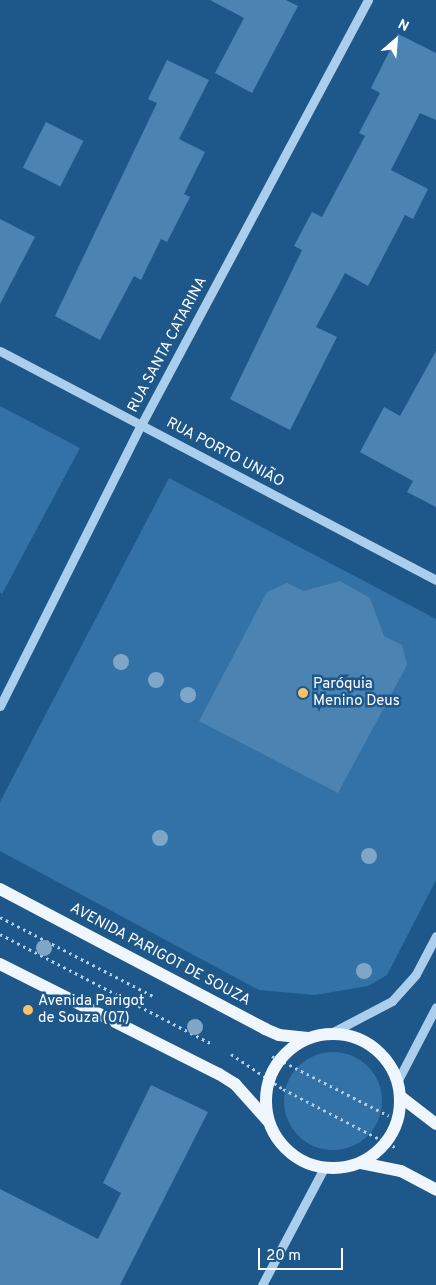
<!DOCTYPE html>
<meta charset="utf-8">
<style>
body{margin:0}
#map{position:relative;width:436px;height:1285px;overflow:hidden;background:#1e588a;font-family:Overpass,sans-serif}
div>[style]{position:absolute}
.green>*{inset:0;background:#3272a7}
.round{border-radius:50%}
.building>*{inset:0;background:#4b84b3;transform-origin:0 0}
.path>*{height:3px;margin-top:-1.5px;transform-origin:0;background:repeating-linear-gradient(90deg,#aaceeb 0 2.5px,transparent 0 6.5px)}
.minor>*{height:9px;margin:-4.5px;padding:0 4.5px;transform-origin:4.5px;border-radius:4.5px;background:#aaceeb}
.major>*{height:12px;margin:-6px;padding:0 6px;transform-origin:6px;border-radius:6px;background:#eff6fe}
.major>.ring{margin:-6px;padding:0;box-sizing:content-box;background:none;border:12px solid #eff6fe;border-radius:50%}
.trees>*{width:16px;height:16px;margin:-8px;border-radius:50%;background:#7fa6c6}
.dots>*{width:14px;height:14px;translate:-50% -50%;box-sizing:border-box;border:2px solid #1e588a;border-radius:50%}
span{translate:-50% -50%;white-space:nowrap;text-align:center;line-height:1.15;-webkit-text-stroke:5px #1e588a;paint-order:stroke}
.street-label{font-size:15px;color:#fff}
.poi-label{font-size:15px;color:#fff}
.left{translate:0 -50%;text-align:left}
.north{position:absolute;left:371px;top:15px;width:50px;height:50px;-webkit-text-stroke:4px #1e588a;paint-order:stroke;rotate:27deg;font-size:14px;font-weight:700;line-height:20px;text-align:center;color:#fff}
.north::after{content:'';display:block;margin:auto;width:18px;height:22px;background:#fff;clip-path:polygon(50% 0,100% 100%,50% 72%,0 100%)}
.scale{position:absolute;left:258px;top:1248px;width:85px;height:22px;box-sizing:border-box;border:2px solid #fff;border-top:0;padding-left:6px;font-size:15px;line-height:18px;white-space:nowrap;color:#fff;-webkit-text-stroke:4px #1e588a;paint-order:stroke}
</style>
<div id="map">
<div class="green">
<i style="clip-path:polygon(0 406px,80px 448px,2px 594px,0 592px)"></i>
<i style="clip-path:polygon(169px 478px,436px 619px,436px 880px,387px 975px,368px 986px,315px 995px,259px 990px,0 851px,0 802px)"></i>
<i class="round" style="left:284px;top:1052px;width:98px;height:98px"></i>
</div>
<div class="building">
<i style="clip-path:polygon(210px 0,286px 0,298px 6px,252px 93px,215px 73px,244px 18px)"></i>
<i style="clip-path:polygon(398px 34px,436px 53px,436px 120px,420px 113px,391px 170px,428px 189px,413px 219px,405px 215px,368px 286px,345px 273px,316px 327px,337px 337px,290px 430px,230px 399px,302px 250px,294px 246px,312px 212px,322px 217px,365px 136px,359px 133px,380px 93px,371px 88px)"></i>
<i style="clip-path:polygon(167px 60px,209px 80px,179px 139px,205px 152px,184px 194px,190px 197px,167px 242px,161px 239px,141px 280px,134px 276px,100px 340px,55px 316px,157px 103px,148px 99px)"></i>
<i style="left:46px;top:122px;width:42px;height:51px;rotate:27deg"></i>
<i style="clip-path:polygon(0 219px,35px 237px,0 304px)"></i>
<i style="clip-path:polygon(436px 351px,436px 507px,407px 492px,413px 481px,360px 452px,384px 407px,400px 416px)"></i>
<i style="clip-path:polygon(340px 581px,370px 598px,384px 636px,402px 645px,407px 665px,338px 793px,199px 721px,267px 592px,287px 583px,304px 591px)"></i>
<i style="clip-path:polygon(151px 1085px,208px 1112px,120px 1285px,0 1285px,0 1189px,98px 1239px,121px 1193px,103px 1183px)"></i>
</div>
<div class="path">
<i style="left:0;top:917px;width:172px;rotate:27.3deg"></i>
<i style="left:0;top:934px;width:237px;rotate:27.4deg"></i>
<i style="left:231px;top:1054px;width:63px;rotate:33.9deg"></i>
<i style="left:283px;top:1089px;width:126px;rotate:27.4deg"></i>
<i style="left:272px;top:1056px;width:131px;rotate:27.1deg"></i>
</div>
<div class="minor">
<i style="left:0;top:351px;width:492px;rotate:27.7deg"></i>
<i style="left:0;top:706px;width:314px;rotate:-63.4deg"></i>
<i style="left:141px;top:425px;width:482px;rotate:-61.9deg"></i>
<i style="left:331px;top:1033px;width:69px;rotate:-27.7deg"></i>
<i style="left:392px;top:1001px;width:36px;rotate:-48deg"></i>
<i style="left:416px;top:974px;width:43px;rotate:-62.2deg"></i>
<i style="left:398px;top:1080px;width:82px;rotate:-62.5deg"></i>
<i style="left:262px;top:1285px;width:132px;rotate:-62.1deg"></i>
</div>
<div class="major">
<i style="left:0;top:889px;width:300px;rotate:27.8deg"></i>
<i style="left:265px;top:1029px;width:15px;rotate:23deg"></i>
<i style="left:279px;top:1035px;width:29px;rotate:6deg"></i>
<i style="left:0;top:964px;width:245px;rotate:26.7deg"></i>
<i style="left:219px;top:1074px;width:19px;rotate:32deg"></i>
<i style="left:235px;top:1084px;width:50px;rotate:48.3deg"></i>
<i class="ring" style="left:266px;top:1034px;width:122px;height:122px"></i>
<i style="left:401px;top:1097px;width:44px;rotate:37.6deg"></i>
<i style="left:361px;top:1163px;width:41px;rotate:11.3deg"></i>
<i style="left:401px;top:1171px;width:40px;rotate:28deg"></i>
</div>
<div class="trees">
<i style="left:121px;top:662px"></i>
<i style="left:156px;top:680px"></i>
<i style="left:188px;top:695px"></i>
<i style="left:160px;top:838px"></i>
<i style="left:369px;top:856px"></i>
<i style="left:44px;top:948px"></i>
<i style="left:364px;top:971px"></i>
<i style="left:195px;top:1027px"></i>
</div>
<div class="dots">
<i style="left:303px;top:693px;background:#fac269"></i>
<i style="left:28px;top:1010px;background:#fac269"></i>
</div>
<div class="street-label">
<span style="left:168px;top:345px;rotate:-62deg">RUA SANTA CATARINA</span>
<span style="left:225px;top:453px;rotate:28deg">RUA PORTO UNIÃO</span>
<span style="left:160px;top:955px;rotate:28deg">AVENIDA PARIGOT DE SOUZA</span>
</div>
<div class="poi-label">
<span class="left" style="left:313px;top:693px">Paróquia<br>Menino Deus</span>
<span class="left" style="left:38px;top:1010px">Avenida Parigot<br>de Souza (07)</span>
</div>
<div class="north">N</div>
<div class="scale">20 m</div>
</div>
